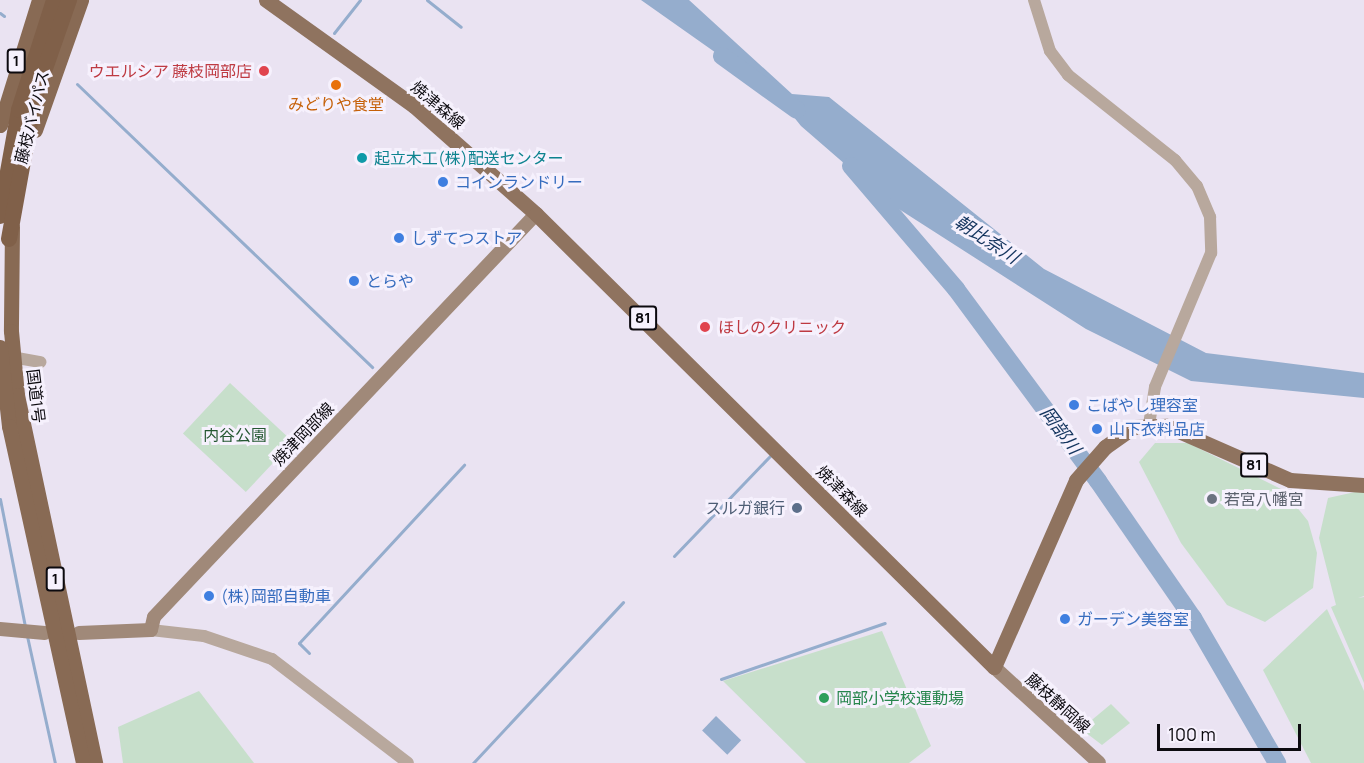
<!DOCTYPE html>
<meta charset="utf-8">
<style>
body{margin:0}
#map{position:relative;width:1364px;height:763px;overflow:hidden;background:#eae3f2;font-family:Manrope,"Noto Sans JP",sans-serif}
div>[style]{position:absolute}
.green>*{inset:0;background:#c7dfcb;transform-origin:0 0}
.water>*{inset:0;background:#95adcd;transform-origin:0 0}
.stream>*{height:3px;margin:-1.5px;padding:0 1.5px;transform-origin:1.5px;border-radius:1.5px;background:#95adcd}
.river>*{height:18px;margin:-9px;padding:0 9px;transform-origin:9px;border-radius:9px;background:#95adcd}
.tertiary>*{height:12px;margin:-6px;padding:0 6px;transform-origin:6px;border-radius:6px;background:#b8a89d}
.secondary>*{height:14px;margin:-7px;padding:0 7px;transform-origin:7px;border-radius:7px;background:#a08979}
.primary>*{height:15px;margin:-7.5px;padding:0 7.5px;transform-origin:7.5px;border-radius:7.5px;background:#8f735f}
.trunk>*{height:15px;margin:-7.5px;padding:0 7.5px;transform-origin:7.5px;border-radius:7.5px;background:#886a54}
.motorway>*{height:16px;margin:-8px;padding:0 8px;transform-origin:8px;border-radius:8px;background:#806049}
.dots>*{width:16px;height:16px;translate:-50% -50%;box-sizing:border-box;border:3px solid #f6f1fd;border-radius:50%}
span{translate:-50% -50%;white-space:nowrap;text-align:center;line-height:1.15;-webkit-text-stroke:6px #f6f1fd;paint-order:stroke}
.shield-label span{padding:2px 4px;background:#f6f1fd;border:2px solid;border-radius:4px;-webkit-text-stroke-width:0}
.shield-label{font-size:15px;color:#0c0a0f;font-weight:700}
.health-label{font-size:16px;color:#be3a42}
.right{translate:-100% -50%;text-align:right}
.left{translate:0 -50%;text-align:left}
.food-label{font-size:16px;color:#c56008}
.street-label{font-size:16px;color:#0c0a0f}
.culture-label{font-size:16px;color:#0d838f}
.shop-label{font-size:16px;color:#366cbe}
.park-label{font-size:16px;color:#255832}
.worship-label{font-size:16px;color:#5b616d}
.service-label{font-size:16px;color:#4e5e75}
.leisure-label{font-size:16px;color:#27864d}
.water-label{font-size:18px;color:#13345e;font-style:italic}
.scale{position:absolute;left:1157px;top:724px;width:144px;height:27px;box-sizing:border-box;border:3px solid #0c0a0f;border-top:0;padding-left:8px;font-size:18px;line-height:21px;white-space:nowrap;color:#0c0a0f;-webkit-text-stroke:4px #f6f1fd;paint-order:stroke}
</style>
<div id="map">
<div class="green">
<i style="left:230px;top:383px;width:86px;height:69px;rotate:43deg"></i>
<i style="clip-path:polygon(1155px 443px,1188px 443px,1283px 490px,1308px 521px,1317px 553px,1313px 588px,1265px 622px,1227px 605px,1181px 543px,1139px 462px)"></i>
<i style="clip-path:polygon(1364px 490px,1364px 596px,1358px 598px,1364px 597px,1364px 683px,1331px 607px,1336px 605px,1319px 538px,1328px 498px)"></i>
<i style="clip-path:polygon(1327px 609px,1364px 691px,1364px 763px,1311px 763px,1263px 670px)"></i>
<i style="clip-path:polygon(882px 631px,931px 746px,909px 763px,806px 763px,723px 681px)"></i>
<i style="clip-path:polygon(199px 691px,254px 763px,123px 763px,118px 727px)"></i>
<i style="clip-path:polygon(1111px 704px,1130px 723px,1102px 745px,1081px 729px)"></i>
</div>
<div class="water">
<i style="clip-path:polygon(641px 0,689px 0,792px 94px,829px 97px,1044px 269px,1206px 353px,1364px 373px,1364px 398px,1191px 381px,1086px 329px,891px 204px,801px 126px,777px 96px)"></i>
<i style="left:716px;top:716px;width:35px;height:20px;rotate:44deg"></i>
</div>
<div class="stream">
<i style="left:427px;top:0;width:43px;rotate:38.5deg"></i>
<i style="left:0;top:13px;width:5px;rotate:37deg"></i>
<i style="left:334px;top:33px;width:42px;rotate:-51.8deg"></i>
<i style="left:77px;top:84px;width:409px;rotate:43.8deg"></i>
<i style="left:0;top:499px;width:129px;rotate:78.9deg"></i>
<i style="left:674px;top:556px;width:140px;rotate:-46.2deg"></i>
<i style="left:27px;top:636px;width:130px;rotate:77.6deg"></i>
<i style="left:309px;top:653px;width:14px;rotate:-135deg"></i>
<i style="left:299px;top:643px;width:243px;rotate:-47.2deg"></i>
<i style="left:721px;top:679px;width:173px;rotate:-18.9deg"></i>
<i style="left:473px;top:763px;width:220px;rotate:-47deg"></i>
</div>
<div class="river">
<i style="left:722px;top:56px;width:92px;rotate:35.8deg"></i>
<i style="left:851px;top:166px;width:162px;rotate:49.5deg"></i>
<i style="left:956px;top:289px;width:239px;rotate:53.5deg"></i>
<i style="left:1098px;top:481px;width:167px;rotate:55.3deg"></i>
<i style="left:1193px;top:618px;width:168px;rotate:59.9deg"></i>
</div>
<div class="tertiary">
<i style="left:1034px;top:0;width:53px;rotate:72.6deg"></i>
<i style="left:1050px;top:51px;width:30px;rotate:53deg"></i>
<i style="left:1068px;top:75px;width:137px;rotate:38.5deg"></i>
<i style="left:1175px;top:160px;width:34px;rotate:50deg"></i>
<i style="left:1197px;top:186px;width:34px;rotate:67deg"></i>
<i style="left:1210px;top:217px;width:36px;rotate:88deg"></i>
<i style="left:1211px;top:253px;width:145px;rotate:112.7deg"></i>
<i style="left:1155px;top:387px;width:37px;rotate:99deg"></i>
<i style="left:6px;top:356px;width:35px;rotate:10deg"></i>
<i style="left:151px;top:630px;width:53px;rotate:6.5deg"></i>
<i style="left:204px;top:636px;width:72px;rotate:18.7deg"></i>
<i style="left:272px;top:659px;width:171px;rotate:37.4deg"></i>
</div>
<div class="secondary">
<i style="left:0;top:629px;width:45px;rotate:5.1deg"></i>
<i style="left:79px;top:633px;width:72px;rotate:-2.4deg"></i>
<i style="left:151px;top:630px;width:13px;rotate:-77deg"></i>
<i style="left:154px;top:617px;width:555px;rotate:-46.53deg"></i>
<i style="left:994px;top:667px;width:142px;rotate:42.4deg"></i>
</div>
<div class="primary">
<i style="left:266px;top:0;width:182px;rotate:35.6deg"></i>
<i style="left:414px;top:106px;width:163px;rotate:41.5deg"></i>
<i style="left:536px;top:214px;width:644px;rotate:44.69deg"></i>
<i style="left:994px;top:667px;width:204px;rotate:-66.3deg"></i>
<i style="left:1076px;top:480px;width:44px;rotate:-48.7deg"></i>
<i style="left:1105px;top:447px;width:35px;rotate:-35deg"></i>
<i style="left:1134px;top:427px;width:33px;rotate:-2deg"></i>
<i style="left:1167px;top:426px;width:134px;rotate:23.7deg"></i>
<i style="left:1290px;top:480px;width:74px;rotate:3.9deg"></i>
</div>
<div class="trunk">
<i style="left:0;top:125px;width:131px;rotate:-72.7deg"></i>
<i style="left:35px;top:130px;width:138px;rotate:-70.5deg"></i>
<i style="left:12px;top:227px;width:104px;rotate:90.6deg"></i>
<i style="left:11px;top:331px;width:64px;rotate:84.6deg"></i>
<i style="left:17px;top:395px;width:376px;rotate:78deg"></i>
<i style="left:0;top:347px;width:80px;rotate:83.5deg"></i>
<i style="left:9px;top:426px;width:345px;rotate:77.6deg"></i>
</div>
<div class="motorway">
<i style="left:0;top:216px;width:108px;rotate:-79.8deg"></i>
<i style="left:19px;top:110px;width:115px;rotate:-72.3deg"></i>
<i style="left:9px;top:239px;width:141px;rotate:-79.8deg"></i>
<i style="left:34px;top:100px;width:106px;rotate:-70.7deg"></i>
</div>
<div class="dots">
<i style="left:264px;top:71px;background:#e0444e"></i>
<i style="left:336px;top:85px;background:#e8710a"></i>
<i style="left:362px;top:158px;background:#0f9aa8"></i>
<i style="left:443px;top:182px;background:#3f7fe0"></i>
<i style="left:399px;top:238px;background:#3f7fe0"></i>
<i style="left:354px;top:281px;background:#3f7fe0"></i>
<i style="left:705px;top:327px;background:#e0444e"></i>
<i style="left:1074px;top:405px;background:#3f7fe0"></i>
<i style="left:1097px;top:429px;background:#3f7fe0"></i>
<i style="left:1212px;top:499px;background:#6b7280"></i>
<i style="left:797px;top:508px;background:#5c6f8a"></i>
<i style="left:209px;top:596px;background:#3f7fe0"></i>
<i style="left:1065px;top:619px;background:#3f7fe0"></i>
<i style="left:824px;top:698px;background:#2e9e5b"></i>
</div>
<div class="shield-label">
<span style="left:16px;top:61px">1</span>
<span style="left:643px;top:318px">81</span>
<span style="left:1254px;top:465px">81</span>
<span style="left:55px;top:579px">1</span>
</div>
<div class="health-label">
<span class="right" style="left:252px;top:71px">ウエルシア 藤枝岡部店</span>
<span class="left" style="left:718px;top:327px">ほしのクリニック</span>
</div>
<div class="food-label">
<span style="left:336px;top:104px">みどりや食堂</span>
</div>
<div class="street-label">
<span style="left:438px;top:105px;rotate:40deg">焼津森線</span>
<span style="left:32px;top:117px;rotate:-76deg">藤枝バイパス</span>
<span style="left:36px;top:396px;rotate:83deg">国道1号</span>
<span style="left:303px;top:434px;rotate:-46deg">焼津岡部線</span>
<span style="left:842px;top:491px;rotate:45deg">焼津森線</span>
<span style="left:1058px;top:703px;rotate:42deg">藤枝静岡線</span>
</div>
<div class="culture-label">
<span class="left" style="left:374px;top:158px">起立木工(株)配送センター</span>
</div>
<div class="shop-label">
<span class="left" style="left:455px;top:182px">コインランドリー</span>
<span class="left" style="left:411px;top:238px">しずてつストア</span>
<span class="left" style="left:366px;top:281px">とらや</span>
<span class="left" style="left:1086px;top:405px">こばやし理容室</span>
<span class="left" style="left:1109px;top:429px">山下衣料品店</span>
<span class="left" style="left:221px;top:596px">(株)岡部自動車</span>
<span class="left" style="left:1077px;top:619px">ガーデン美容室</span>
</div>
<div class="park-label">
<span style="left:235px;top:435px">内谷公園</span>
</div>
<div class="worship-label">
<span class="left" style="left:1224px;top:499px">若宮八幡宮</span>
</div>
<div class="service-label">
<span class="right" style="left:785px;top:508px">スルガ銀行</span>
</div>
<div class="leisure-label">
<span class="left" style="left:836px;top:698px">岡部小学校運動場</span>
</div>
<div class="water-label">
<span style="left:987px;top:239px;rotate:33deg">朝比奈川</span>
<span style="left:1061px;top:430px;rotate:53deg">岡部川</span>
</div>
<div class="scale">100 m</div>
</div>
